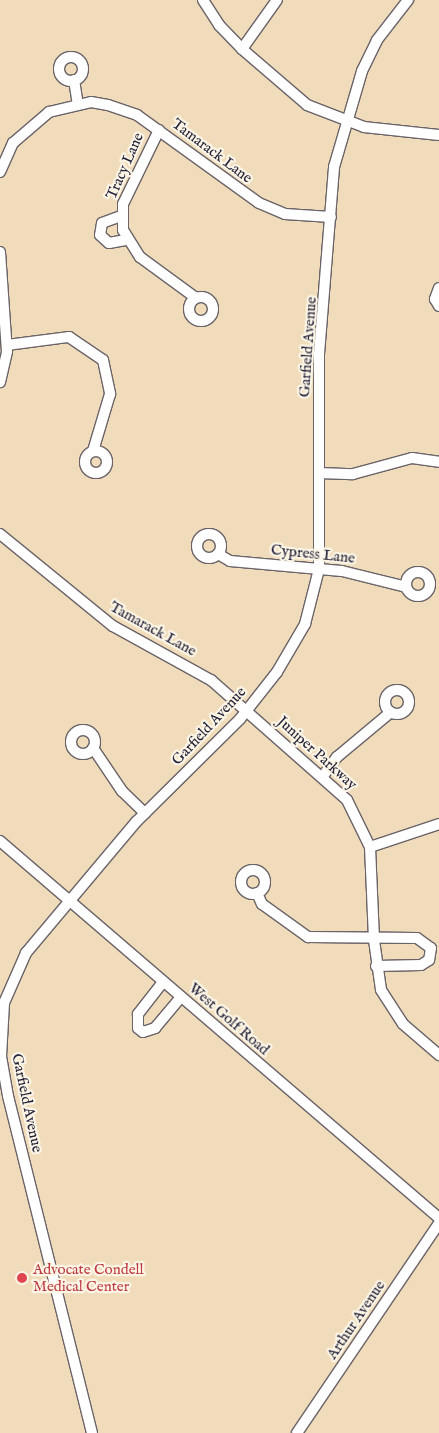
<!DOCTYPE html>
<style>
body{margin:0}
#map{position:relative;width:439px;height:1433px;overflow:hidden;background:#f0dcbb;font-family:"IM FELL English",serif}
div>[style]{position:absolute}
.roads{filter:drop-shadow(1px 0 #6a6368) drop-shadow(-1px 0 #6a6368) drop-shadow(0 1px #6a6368) drop-shadow(0 -1px #6a6368)}
.minor>*{height:10px;margin:-5px;padding:0 5px;transform-origin:5px;border-radius:5px;background:#fff}
.minor>.ring{margin:-5px;padding:0;box-sizing:content-box;background:none;border:10px solid #fff;border-radius:50%}
.dots>*{width:14px;height:14px;translate:-50% -50%;box-sizing:border-box;border:2px solid #fcf5e5;border-radius:50%}
span{translate:-50% -50%;white-space:nowrap;text-align:center;line-height:1.15;-webkit-text-stroke:4.5px #fcf5e5;paint-order:stroke}
.street-label{font-size:15px;color:#22223b}
.health-label{font-size:15px;color:#be3a42}
.left{translate:0 -50%;text-align:left}
</style>
<div id="map">
<div class="roads">
<div class="minor">
<i style="left:203px;top:0;width:30px;rotate:57deg"></i>
<i style="left:219px;top:25px;width:33px;rotate:46deg"></i>
<i style="left:242px;top:49px;width:86px;rotate:40.7deg"></i>
<i style="left:307px;top:105px;width:61px;rotate:21.1deg"></i>
<i style="left:364px;top:127px;width:75px;rotate:6.1deg"></i>
<i style="left:242px;top:49px;width:60px;rotate:-54.5deg"></i>
<i class="ring" style="left:59px;top:57px;width:14px;height:14px"></i>
<i style="left:74px;top:80px;width:25px;rotate:81deg"></i>
<i style="left:159px;top:130px;width:82px;rotate:115.9deg"></i>
<i style="left:123px;top:204px;width:26px;rotate:90deg"></i>
<i style="left:123px;top:230px;width:32px;rotate:58deg"></i>
<i style="left:140px;top:257px;width:69px;rotate:36.2deg"></i>
<i style="left:0;top:172px;width:32px;rotate:-66deg"></i>
<i style="left:13px;top:143px;width:48px;rotate:-40.7deg"></i>
<i style="left:49px;top:112px;width:43px;rotate:-13.4deg"></i>
<i style="left:91px;top:102px;width:17px;rotate:10deg"></i>
<i style="left:108px;top:105px;width:31px;rotate:19deg"></i>
<i style="left:137px;top:115px;width:150px;rotate:35.8deg"></i>
<i style="left:259px;top:203px;width:28px;rotate:23deg"></i>
<i style="left:285px;top:214px;width:46px;rotate:3.7deg"></i>
<i style="left:121px;top:216px;width:20px;rotate:160deg"></i>
<i style="left:102px;top:223px;width:12px;rotate:99deg"></i>
<i style="left:100px;top:235px;width:12px;rotate:42deg"></i>
<i style="left:109px;top:243px;width:17px;rotate:-10deg"></i>
<i style="left:0;top:252px;width:100px;rotate:86deg"></i>
<i style="left:7px;top:352px;width:31px;rotate:103deg"></i>
<i style="left:439px;top:288px;width:12px;rotate:110deg"></i>
<i style="left:435px;top:299px;width:8px;rotate:60deg"></i>
<i class="ring" style="left:189px;top:297px;width:14px;height:14px"></i>
<i style="left:7px;top:345px;width:63px;rotate:-7.4deg"></i>
<i style="left:69px;top:337px;width:41px;rotate:34.1deg"></i>
<i style="left:103px;top:360px;width:35px;rotate:78deg"></i>
<i style="left:110px;top:394px;width:59px;rotate:106.6deg"></i>
<i class="ring" style="left:85px;top:451px;width:12px;height:12px"></i>
<i style="left:319px;top:473px;width:34px;rotate:2deg"></i>
<i style="left:353px;top:474px;width:61px;rotate:-15.2deg"></i>
<i style="left:412px;top:458px;width:27px;rotate:8deg"></i>
<i style="left:0;top:534px;width:146px;rotate:39.2deg"></i>
<i style="left:113px;top:626px;width:112px;rotate:28.9deg"></i>
<i style="left:211px;top:680px;width:181px;rotate:41.4deg"></i>
<i style="left:347px;top:800px;width:52px;rotate:63.9deg"></i>
<i style="left:370px;top:847px;width:93px;rotate:87.5deg"></i>
<i style="left:374px;top:940px;width:50px;rotate:82deg"></i>
<i style="left:381px;top:990px;width:40px;rotate:57.1deg"></i>
<i style="left:403px;top:1024px;width:48px;rotate:40.7deg"></i>
<i class="ring" style="left:197px;top:534px;width:14px;height:14px"></i>
<i style="left:218px;top:554px;width:14px;rotate:30deg"></i>
<i style="left:230px;top:561px;width:112px;rotate:5.1deg"></i>
<i style="left:342px;top:571px;width:66px;rotate:14deg"></i>
<i class="ring" style="left:406px;top:572px;width:14px;height:14px"></i>
<i class="ring" style="left:385px;top:690px;width:14px;height:14px"></i>
<i class="ring" style="left:71px;top:730px;width:14px;height:14px"></i>
<i style="left:93px;top:748px;width:52px;rotate:56deg"></i>
<i style="left:122px;top:791px;width:32px;rotate:44deg"></i>
<i style="left:323px;top:776px;width:24px;rotate:-54deg"></i>
<i style="left:337px;top:757px;width:70px;rotate:-39.8deg"></i>
<i style="left:0;top:841px;width:579px;rotate:40.65deg"></i>
<i style="left:370px;top:847px;width:73px;rotate:-18.4deg"></i>
<i class="ring" style="left:241px;top:870px;width:14px;height:14px"></i>
<i style="left:257px;top:893px;width:12px;rotate:66deg"></i>
<i style="left:262px;top:904px;width:57px;rotate:35.7deg"></i>
<i style="left:308px;top:937px;width:109px;rotate:0.5deg"></i>
<i style="left:417px;top:938px;width:17px;rotate:36deg"></i>
<i style="left:431px;top:948px;width:12px;rotate:99deg"></i>
<i style="left:429px;top:960px;width:9px;rotate:148deg"></i>
<i style="left:421px;top:965px;width:45px;rotate:178.7deg"></i>
<i style="left:163px;top:982px;width:41px;rotate:128deg"></i>
<i style="left:138px;top:1014px;width:14px;rotate:90deg"></i>
<i style="left:138px;top:1028px;width:6px;rotate:39deg"></i>
<i style="left:143px;top:1032px;width:13px;rotate:-18deg"></i>
<i style="left:155px;top:1028px;width:40px;rotate:-50deg"></i>
<i style="left:92px;top:1433px;width:347px;rotate:-104deg"></i>
<i style="left:8px;top:1096px;width:40px;rotate:-100deg"></i>
<i style="left:1px;top:1057px;width:54px;rotate:-86.8deg"></i>
<i style="left:4px;top:1003px;width:55px;rotate:-66.3deg"></i>
<i style="left:26px;top:953px;width:171px;rotate:-50deg"></i>
<i style="left:136px;top:822px;width:146px;rotate:-44.7deg"></i>
<i style="left:240px;top:719px;width:60px;rotate:-51.8deg"></i>
<i style="left:277px;top:672px;width:56px;rotate:-59.7deg"></i>
<i style="left:305px;top:624px;width:57px;rotate:-75.7deg"></i>
<i style="left:319px;top:569px;width:215px;rotate:-90deg"></i>
<i style="left:319px;top:354px;width:188px;rotate:-85.4deg"></i>
<i style="left:334px;top:167px;width:100px;rotate:-73.7deg"></i>
<i style="left:362px;top:71px;width:34px;rotate:-64deg"></i>
<i style="left:377px;top:40px;width:51px;rotate:-52.2deg"></i>
<i style="left:297px;top:1433px;width:254px;rotate:-55.9deg"></i>
</div>
</div>
<div class="dots">
<i style="left:22px;top:1278px;background:#e0444e"></i>
</div>
<div class="street-label">
<span style="left:212px;top:151px;rotate:37deg">Tamarack Lane</span>
<span style="left:125px;top:166px;rotate:-66deg">Tracy Lane</span>
<span style="left:308px;top:347px;rotate:-86deg">Garfield Avenue</span>
<span style="left:313px;top:554px;rotate:6deg">Cypress Lane</span>
<span style="left:153px;top:629px;rotate:29deg">Tamarack Lane</span>
<span style="left:209px;top:726px;rotate:-47deg">Garfield Avenue</span>
<span style="left:317px;top:753px;rotate:42deg">Juniper Parkway</span>
<span style="left:229px;top:1019px;rotate:41deg">West Golf Road</span>
<span style="left:27px;top:1103px;rotate:78deg">Garfield Avenue</span>
<span style="left:356px;top:1320px;rotate:-56deg">Arthur Avenue</span>
</div>
<div class="health-label">
<span class="left" style="left:33px;top:1278px">Advocate Condell<br>Medical Center</span>
</div>
</div>
